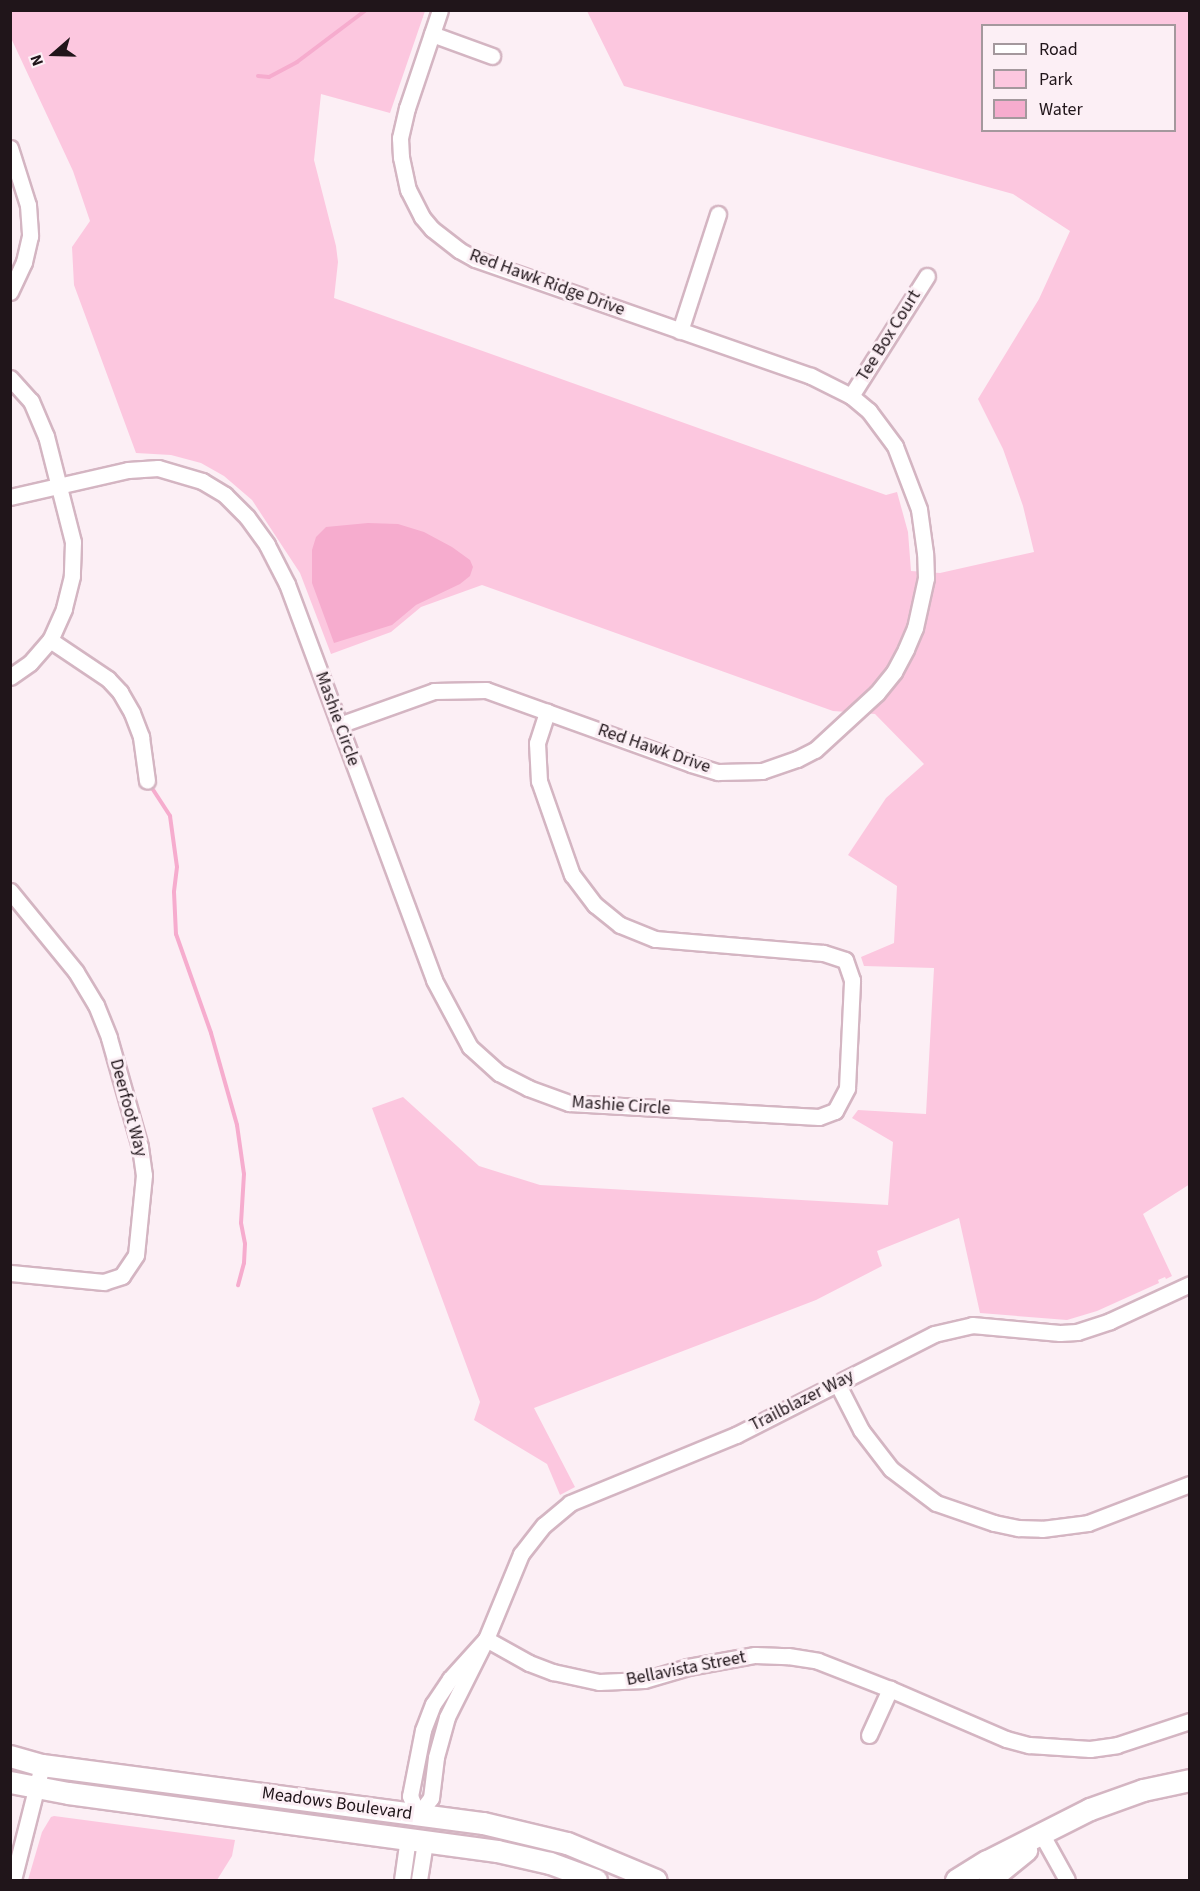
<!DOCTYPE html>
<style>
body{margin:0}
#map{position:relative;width:1200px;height:1891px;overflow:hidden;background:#fceff5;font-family:"Source Sans 3",sans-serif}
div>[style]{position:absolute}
.green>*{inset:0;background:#fcc7df}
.water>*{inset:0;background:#f6acce}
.stream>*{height:4px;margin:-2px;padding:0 2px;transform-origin:2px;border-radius:2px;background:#f6acce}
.roads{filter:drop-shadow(2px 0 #d4b5c2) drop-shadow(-2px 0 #d4b5c2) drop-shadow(0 2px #d4b5c2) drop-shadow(0 -2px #d4b5c2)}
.street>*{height:15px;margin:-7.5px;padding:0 7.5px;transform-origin:7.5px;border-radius:7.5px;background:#fff}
.secondary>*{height:21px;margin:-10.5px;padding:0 10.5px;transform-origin:10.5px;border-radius:10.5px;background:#fff}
span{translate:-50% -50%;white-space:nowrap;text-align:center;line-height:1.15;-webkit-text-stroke:6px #fceff5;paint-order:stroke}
.street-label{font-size:18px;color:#20151a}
.frame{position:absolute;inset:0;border:12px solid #20151a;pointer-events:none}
.legend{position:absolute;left:981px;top:24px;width:195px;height:108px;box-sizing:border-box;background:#fceff5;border:2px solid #a4989d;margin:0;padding:8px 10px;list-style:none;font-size:18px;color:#20151a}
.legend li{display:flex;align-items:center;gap:12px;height:30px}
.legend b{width:30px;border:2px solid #a4989d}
.north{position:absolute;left:24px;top:24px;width:60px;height:60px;-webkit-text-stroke:4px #fceff5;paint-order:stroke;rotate:250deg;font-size:16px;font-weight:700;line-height:24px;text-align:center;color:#20151a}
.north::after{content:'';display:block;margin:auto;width:21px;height:27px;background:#20151a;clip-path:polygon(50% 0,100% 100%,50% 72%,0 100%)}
</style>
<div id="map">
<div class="green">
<i style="clip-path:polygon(evenodd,11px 11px,425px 11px,390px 113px,321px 94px,314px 160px,336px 246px,338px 262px,334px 298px,886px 495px,897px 492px,908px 532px,911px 571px,940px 573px,1034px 552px,1023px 506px,1003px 449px,978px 399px,1039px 299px,1070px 231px,1013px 194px,624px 86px,587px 11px,1189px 11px,1190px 1184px,1143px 1214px,1172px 1276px,1166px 1279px,1165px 1277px,1158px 1280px,1159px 1283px,1097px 1311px,1067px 1320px,980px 1313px,959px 1218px,877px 1251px,882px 1266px,816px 1300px,534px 1408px,575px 1487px,560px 1495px,547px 1464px,474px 1420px,480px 1402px,372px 1108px,403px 1097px,479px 1166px,540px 1185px,888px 1205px,893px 1142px,852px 1118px,858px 1110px,926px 1114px,934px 968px,864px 966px,861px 957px,894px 943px,897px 886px,848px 855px,886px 798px,924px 764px,875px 714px,833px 711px,482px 585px,421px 607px,391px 632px,331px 654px,300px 573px,252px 500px,224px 476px,201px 463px,171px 455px,136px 453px,74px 285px,72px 247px,90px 221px,73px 171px,11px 38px,11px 11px,982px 26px,1174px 26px,1174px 130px,982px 130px,982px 26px)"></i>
<i style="clip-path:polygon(54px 1816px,235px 1840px,232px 1856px,217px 1880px,28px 1880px,42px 1832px,51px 1817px)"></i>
</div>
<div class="water">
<i style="clip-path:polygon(368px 523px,398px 524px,424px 532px,452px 547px,470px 560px,473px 567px,470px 576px,460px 584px,416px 605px,392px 625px,334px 643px,312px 583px,312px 550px,316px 537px,326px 527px)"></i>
</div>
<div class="stream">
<i style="left:258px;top:76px;width:11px;rotate:5deg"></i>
<i style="left:269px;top:77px;width:32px;rotate:-28deg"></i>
<i style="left:297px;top:62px;width:86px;rotate:-37deg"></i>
<i style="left:150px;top:785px;width:37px;rotate:57deg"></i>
<i style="left:170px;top:816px;width:51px;rotate:82.2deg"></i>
<i style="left:177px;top:867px;width:25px;rotate:97deg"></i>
<i style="left:174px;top:892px;width:42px;rotate:87.3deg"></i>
<i style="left:176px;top:934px;width:105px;rotate:70.5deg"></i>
<i style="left:211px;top:1033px;width:96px;rotate:74.2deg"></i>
<i style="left:237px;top:1125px;width:49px;rotate:81.9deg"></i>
<i style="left:244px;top:1174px;width:49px;rotate:93.5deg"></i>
<i style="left:241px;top:1223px;width:21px;rotate:79deg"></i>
<i style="left:245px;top:1244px;width:19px;rotate:93deg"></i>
<i style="left:244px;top:1263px;width:23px;rotate:105deg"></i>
</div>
<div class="roads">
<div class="street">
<i style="left:432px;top:34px;width:64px;rotate:20.1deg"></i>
<i style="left:10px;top:148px;width:60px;rotate:72.5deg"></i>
<i style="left:28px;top:205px;width:31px;rotate:86deg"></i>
<i style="left:30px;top:236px;width:27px;rotate:103deg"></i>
<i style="left:24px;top:262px;width:33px;rotate:115deg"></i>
<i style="left:680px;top:331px;width:123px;rotate:-72deg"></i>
<i style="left:10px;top:378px;width:31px;rotate:48deg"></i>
<i style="left:31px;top:401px;width:38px;rotate:67deg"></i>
<i style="left:46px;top:436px;width:109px;rotate:75.7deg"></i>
<i style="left:73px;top:542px;width:34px;rotate:92deg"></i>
<i style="left:72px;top:576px;width:34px;rotate:104deg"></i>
<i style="left:64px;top:609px;width:34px;rotate:114deg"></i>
<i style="left:50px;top:640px;width:30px;rotate:131deg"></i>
<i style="left:30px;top:663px;width:24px;rotate:145deg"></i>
<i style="left:851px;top:396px;width:142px;rotate:-57.7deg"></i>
<i style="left:10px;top:497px;width:121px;rotate:-12.9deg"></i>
<i style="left:128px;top:470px;width:30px;rotate:-4deg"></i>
<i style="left:158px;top:468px;width:46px;rotate:16.5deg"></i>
<i style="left:202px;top:481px;width:27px;rotate:31deg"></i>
<i style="left:225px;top:495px;width:31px;rotate:45deg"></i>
<i style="left:247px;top:517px;width:34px;rotate:54deg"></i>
<i style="left:267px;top:545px;width:44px;rotate:62.9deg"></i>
<i style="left:287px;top:584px;width:422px;rotate:69.6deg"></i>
<i style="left:434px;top:980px;width:76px;rotate:61.8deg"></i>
<i style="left:470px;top:1047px;width:39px;rotate:42deg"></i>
<i style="left:499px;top:1073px;width:33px;rotate:27deg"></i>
<i style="left:528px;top:1088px;width:44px;rotate:20.1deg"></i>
<i style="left:569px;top:1103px;width:250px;rotate:3.2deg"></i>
<i style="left:819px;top:1117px;width:17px;rotate:-21deg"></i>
<i style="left:835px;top:1111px;width:26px;rotate:-62deg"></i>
<i style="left:847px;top:1088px;width:108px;rotate:-87.3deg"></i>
<i style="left:852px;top:980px;width:21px;rotate:-109deg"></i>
<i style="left:845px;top:960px;width:23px;rotate:-162deg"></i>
<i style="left:823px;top:953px;width:169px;rotate:-175.2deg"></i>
<i style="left:655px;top:939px;width:38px;rotate:-158deg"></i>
<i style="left:620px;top:925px;width:32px;rotate:-141deg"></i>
<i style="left:595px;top:905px;width:38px;rotate:-127deg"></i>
<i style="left:572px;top:875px;width:100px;rotate:-109.3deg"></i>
<i style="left:539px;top:781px;width:38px;rotate:-93deg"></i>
<i style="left:537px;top:743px;width:33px;rotate:-72deg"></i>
<i style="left:50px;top:640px;width:70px;rotate:33.9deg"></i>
<i style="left:108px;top:679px;width:18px;rotate:47deg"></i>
<i style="left:120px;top:692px;width:24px;rotate:60deg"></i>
<i style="left:132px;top:713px;width:26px;rotate:69deg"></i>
<i style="left:141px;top:737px;width:44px;rotate:82.2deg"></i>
<i style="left:339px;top:725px;width:101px;rotate:-19.7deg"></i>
<i style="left:434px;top:691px;width:52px;rotate:-1.1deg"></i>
<i style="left:486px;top:690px;width:218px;rotate:19.8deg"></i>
<i style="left:691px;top:764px;width:28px;rotate:17deg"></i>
<i style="left:718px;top:772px;width:44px;rotate:-1.3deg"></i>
<i style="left:762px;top:771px;width:37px;rotate:-19deg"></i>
<i style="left:797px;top:759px;width:20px;rotate:-27deg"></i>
<i style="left:815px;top:750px;width:84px;rotate:-42.6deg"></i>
<i style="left:877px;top:693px;width:27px;rotate:-51deg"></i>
<i style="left:894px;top:672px;width:26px;rotate:-62deg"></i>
<i style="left:906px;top:649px;width:23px;rotate:-67deg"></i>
<i style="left:915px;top:628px;width:51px;rotate:-77.6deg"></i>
<i style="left:926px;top:578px;width:25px;rotate:-92deg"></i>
<i style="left:925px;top:553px;width:44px;rotate:-97.8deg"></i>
<i style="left:919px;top:509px;width:67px;rotate:-110.9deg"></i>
<i style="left:895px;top:446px;width:44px;rotate:-126.6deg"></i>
<i style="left:869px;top:411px;width:23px;rotate:-140deg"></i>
<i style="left:851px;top:396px;width:45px;rotate:-153.4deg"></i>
<i style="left:811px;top:376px;width:356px;rotate:-160.8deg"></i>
<i style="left:475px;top:259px;width:18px;rotate:-151deg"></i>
<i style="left:459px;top:250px;width:34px;rotate:-142deg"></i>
<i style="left:432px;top:229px;width:16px;rotate:-130deg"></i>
<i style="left:422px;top:217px;width:30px;rotate:-117deg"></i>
<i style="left:408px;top:190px;width:34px;rotate:-102deg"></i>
<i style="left:401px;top:157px;width:19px;rotate:-93deg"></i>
<i style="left:400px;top:138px;width:31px;rotate:-77deg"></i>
<i style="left:407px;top:108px;width:103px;rotate:-71.4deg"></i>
<i style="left:10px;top:891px;width:104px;rotate:50.8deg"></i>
<i style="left:76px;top:972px;width:39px;rotate:59deg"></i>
<i style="left:96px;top:1005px;width:35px;rotate:68deg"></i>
<i style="left:109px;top:1038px;width:113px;rotate:74.1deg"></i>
<i style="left:140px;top:1147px;width:28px;rotate:82deg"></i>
<i style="left:144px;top:1175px;width:80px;rotate:95.7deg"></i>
<i style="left:136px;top:1255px;width:25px;rotate:124deg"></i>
<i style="left:122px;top:1276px;width:19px;rotate:162deg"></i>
<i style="left:104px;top:1282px;width:94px;rotate:-174.5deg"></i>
<i style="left:837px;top:1383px;width:53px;rotate:62.9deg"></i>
<i style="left:861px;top:1430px;width:49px;rotate:52.4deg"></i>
<i style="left:891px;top:1469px;width:56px;rotate:37.1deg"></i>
<i style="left:936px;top:1503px;width:61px;rotate:19deg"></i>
<i style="left:994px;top:1523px;width:25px;rotate:12deg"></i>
<i style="left:1018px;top:1528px;width:24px;rotate:2deg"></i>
<i style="left:1042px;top:1529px;width:46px;rotate:-7.4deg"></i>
<i style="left:1088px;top:1523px;width:109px;rotate:-20.9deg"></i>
<i style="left:486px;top:1639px;width:54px;rotate:132deg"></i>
<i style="left:450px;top:1679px;width:30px;rotate:124deg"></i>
<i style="left:433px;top:1704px;width:28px;rotate:111deg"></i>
<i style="left:423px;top:1730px;width:67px;rotate:101.1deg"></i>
<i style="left:410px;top:1796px;width:21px;rotate:67deg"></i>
<i style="left:418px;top:1815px;width:21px;rotate:-53deg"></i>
<i style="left:431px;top:1798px;width:41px;rotate:-83deg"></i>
<i style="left:436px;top:1757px;width:41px;rotate:-74.6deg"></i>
<i style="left:447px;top:1717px;width:87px;rotate:-63.4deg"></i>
<i style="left:486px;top:1639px;width:92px;rotate:-67.6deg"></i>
<i style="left:521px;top:1554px;width:37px;rotate:-52deg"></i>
<i style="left:544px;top:1525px;width:34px;rotate:-40deg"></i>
<i style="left:570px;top:1503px;width:179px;rotate:-22.3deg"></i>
<i style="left:736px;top:1435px;width:222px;rotate:-27deg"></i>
<i style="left:934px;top:1334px;width:39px;rotate:-13deg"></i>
<i style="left:972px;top:1325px;width:88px;rotate:5.2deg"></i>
<i style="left:1060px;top:1333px;width:17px;rotate:-3deg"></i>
<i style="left:1077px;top:1332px;width:35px;rotate:-18deg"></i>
<i style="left:1110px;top:1321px;width:88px;rotate:-24.8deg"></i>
<i style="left:486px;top:1639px;width:49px;rotate:29.2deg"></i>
<i style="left:529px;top:1663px;width:26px;rotate:21deg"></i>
<i style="left:553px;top:1672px;width:47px;rotate:12.3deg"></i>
<i style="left:599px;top:1682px;width:45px;rotate:-2.5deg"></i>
<i style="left:644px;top:1680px;width:46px;rotate:-16.5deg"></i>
<i style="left:688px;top:1667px;width:68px;rotate:-10.2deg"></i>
<i style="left:755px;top:1655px;width:33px;rotate:2deg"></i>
<i style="left:788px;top:1656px;width:30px;rotate:9deg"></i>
<i style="left:818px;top:1661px;width:77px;rotate:21.3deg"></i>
<i style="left:890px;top:1689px;width:126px;rotate:23.3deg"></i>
<i style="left:1006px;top:1739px;width:24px;rotate:15deg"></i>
<i style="left:1029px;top:1745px;width:61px;rotate:3.8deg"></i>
<i style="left:1090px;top:1749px;width:27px;rotate:-8deg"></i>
<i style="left:1117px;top:1745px;width:77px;rotate:-18.2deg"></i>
<i style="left:869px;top:1735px;width:51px;rotate:-65.5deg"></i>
<i style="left:1042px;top:1835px;width:51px;rotate:60.9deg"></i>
<i style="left:13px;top:1880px;width:119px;rotate:-75.8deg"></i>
<i style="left:402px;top:1880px;width:42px;rotate:-81.9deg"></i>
<i style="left:419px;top:1880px;width:39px;rotate:-81deg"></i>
</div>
<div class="secondary">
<i style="left:10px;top:1756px;width:33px;rotate:16deg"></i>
<i style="left:42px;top:1765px;width:445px;rotate:7.5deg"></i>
<i style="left:483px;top:1823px;width:86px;rotate:13.4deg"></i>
<i style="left:567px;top:1843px;width:96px;rotate:22.6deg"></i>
<i style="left:10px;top:1782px;width:59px;rotate:10.7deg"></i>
<i style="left:68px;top:1793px;width:433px;rotate:7.7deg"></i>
<i style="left:497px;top:1851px;width:54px;rotate:12.8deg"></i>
<i style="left:550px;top:1863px;width:49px;rotate:20.3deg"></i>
<i style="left:956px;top:1880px;width:36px;rotate:-32deg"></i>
<i style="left:987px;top:1861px;width:115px;rotate:-26.8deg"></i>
<i style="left:1090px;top:1809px;width:56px;rotate:-19.7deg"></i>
<i style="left:1143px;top:1790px;width:48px;rotate:-12deg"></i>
<i style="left:989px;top:1880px;width:48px;rotate:-39deg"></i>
</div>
</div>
<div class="street-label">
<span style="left:547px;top:283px;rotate:20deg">Red Hawk Ridge Drive</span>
<span style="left:889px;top:336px;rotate:-58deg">Tee Box Court</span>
<span style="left:337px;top:719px;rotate:70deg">Mashie Circle</span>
<span style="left:654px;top:749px;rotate:19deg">Red Hawk Drive</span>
<span style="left:621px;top:1106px;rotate:4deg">Mashie Circle</span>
<span style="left:128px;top:1108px;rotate:75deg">Deerfoot Way</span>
<span style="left:802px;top:1401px;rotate:-27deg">Trailblazer Way</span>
<span style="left:686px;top:1669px;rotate:-11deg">Bellavista Street</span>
<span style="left:337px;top:1804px;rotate:8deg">Meadows Boulevard</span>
</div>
<div class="frame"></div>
<ul class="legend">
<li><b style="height:8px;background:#fff"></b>Road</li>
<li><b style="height:16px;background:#fcc7df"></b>Park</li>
<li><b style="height:16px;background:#f6acce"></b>Water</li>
</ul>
<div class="north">N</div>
</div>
